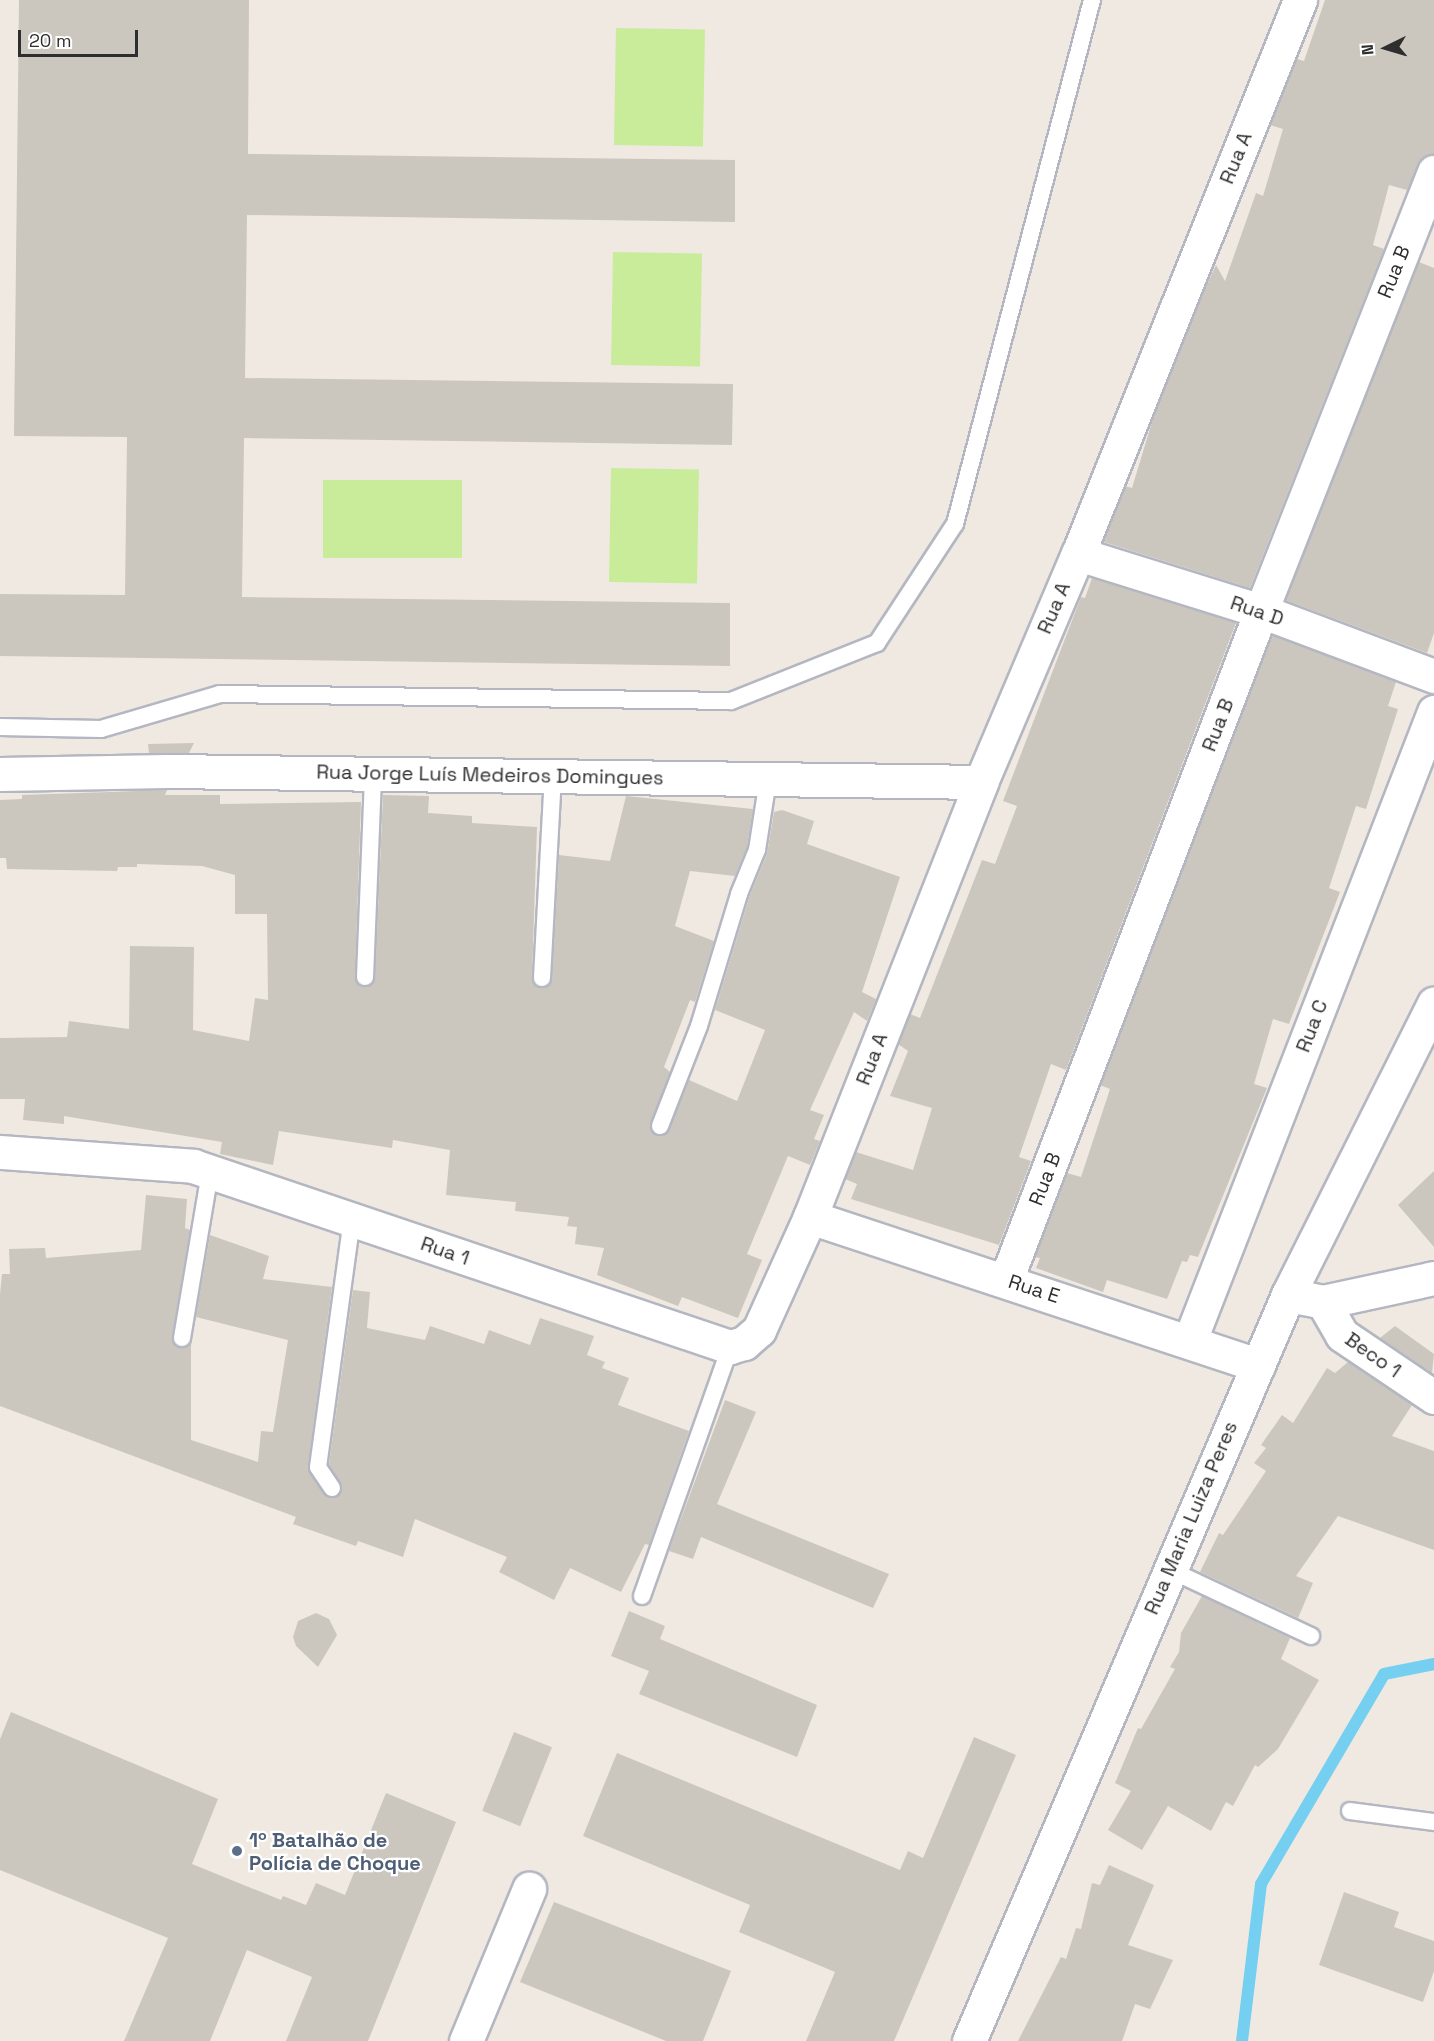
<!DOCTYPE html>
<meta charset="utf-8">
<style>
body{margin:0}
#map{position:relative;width:1434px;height:2041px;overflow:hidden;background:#efe9e1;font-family:"Space Grotesk",sans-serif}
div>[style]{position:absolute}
.pitch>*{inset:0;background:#c9ec9a;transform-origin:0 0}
.stream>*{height:12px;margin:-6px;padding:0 6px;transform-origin:6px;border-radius:6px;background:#75cff0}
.building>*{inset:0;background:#cbc7bf;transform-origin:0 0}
.roads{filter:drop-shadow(2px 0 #b4b7c1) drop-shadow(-2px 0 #b4b7c1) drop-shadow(0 2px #b4b7c1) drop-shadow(0 -2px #b4b7c1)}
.service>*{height:16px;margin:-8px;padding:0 8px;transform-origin:8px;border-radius:8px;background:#fff}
.minor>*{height:33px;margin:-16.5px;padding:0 16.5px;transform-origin:16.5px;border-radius:16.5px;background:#fff}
.tertiary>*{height:33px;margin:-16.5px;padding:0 16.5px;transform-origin:16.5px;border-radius:16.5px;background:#fff}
.dots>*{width:16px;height:16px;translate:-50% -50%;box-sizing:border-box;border:3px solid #fff;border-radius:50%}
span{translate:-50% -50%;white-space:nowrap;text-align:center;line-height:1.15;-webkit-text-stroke:4.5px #fff;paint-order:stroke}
.street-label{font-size:20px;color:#2e2e2e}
.service-label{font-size:20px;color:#4e5e75;font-weight:700}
.left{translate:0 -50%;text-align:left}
.north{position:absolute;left:1356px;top:18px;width:60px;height:60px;-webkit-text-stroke:4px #fff;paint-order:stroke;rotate:265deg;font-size:16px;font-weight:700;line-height:24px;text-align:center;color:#2e2e2e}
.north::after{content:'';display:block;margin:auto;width:21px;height:27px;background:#2e2e2e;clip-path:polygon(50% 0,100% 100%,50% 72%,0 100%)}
.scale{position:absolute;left:18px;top:30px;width:120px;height:27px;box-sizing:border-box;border:3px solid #2e2e2e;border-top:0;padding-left:8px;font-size:18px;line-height:21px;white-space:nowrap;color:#2e2e2e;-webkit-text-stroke:4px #fff;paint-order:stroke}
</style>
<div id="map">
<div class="pitch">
<i style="left:616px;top:28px;width:89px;height:117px;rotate:1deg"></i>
<i style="left:613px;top:252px;width:89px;height:113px;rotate:1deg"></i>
<i style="left:611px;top:468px;width:88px;height:114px;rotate:1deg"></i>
<i style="left:323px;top:480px;width:139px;height:78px"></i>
</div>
<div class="stream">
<i style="left:1242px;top:2041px;width:158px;rotate:-83.1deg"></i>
<i style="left:1261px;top:1884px;width:243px;rotate:-59.6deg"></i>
<i style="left:1384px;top:1674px;width:51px;rotate:-11.3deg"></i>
</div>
<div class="building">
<i style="clip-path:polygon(19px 0,249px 0,248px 154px,735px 160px,735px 222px,247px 215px,245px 378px,733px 384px,732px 445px,244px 438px,242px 597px,730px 603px,730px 666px,0 656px,0 594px,125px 595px,127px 437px,14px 436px)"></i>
<i style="clip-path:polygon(1325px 0,1434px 0,1434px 154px,1422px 158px,1407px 190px,1389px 185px,1373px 245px,1384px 249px,1250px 588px,1104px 542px,1125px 486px,1132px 488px,1155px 412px,1204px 291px,1216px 265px,1225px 281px,1256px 193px,1263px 196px,1283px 129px,1270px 125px,1297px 59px,1304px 61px)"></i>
<i style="clip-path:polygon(1419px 262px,1434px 268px,1434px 633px,1427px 653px,1285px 600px)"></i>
<i style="clip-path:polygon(1092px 578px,1236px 623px,1066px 1070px,1051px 1064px,1019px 1157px,1031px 1161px,999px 1245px,851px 1199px,857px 1184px,845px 1179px,856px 1152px,913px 1170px,932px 1108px,890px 1096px,908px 1051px,898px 1044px,910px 1014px,920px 1018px,982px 860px,995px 864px,1017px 806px,1003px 801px,1081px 597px,1085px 598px)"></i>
<i style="clip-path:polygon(1272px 635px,1396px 682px,1388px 706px,1398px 709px,1366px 809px,1356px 806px,1329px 888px,1340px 892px,1289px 1024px,1273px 1019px,1254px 1084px,1267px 1088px,1198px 1257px,1190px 1255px,1187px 1262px,1182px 1261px,1167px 1299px,1107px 1280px,1103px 1292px,1036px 1268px,1040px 1258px,1035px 1257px,1067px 1173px,1081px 1177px,1110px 1089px,1100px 1085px)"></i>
<i style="clip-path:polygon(194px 743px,189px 753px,149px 753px,148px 744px)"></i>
<i style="clip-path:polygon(167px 790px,165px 795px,220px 795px,220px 804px,361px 802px,355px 977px,359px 986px,365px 987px,375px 977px,383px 795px,429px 796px,428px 813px,472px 816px,472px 823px,537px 827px,532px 977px,536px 986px,542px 988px,552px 979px,559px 855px,610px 861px,626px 796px,753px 809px,747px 847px,735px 876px,690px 871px,675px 926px,714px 941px,695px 1002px,690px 1000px,664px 1067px,670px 1072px,650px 1127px,657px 1136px,669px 1130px,689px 1080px,737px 1101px,765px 1030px,715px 1010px,749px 898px,767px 854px,774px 812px,782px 810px,814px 821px,807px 844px,900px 877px,862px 992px,876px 999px,867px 1021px,854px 1012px,810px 1110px,824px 1115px,814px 1139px,820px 1141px,810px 1165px,788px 1156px,747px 1254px,762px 1260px,738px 1318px,682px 1297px,678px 1306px,597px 1275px,604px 1248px,575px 1244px,577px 1227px,567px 1226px,569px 1217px,515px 1211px,516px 1202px,446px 1195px,450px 1150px,393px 1140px,392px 1148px,279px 1131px,273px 1165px,220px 1154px,222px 1142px,64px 1116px,64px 1124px,23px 1120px,25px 1099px,0 1099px,0 1038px,67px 1037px,69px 1021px,129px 1029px,130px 946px,194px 947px,193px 1030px,249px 1041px,255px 998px,268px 1000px,267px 914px,235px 914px,235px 875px,202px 866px,137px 864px,137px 867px,118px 867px,117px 871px,7px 869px,6px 858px,0 858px,0 800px,22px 799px,22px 795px)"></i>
<i style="clip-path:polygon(1434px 1171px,1434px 1247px,1398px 1205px)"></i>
<i style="clip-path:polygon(146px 1195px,187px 1199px,185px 1228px,190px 1230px,172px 1337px,180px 1348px,191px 1344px,191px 1440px,258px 1462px,261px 1431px,273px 1432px,288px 1340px,196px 1317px,210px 1235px,269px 1256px,263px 1279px,332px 1287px,308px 1466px,328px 1498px,338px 1496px,342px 1488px,329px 1464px,353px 1290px,370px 1292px,367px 1328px,425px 1340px,430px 1326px,484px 1344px,489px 1330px,530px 1345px,540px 1318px,594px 1336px,587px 1355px,605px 1362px,602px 1368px,629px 1378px,618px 1405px,689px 1431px,649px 1545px,645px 1544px,621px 1592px,570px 1568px,554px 1600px,499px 1572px,507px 1557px,415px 1519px,403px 1557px,358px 1541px,356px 1546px,293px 1524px,296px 1517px,0 1406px,0 1294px,2px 1274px,10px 1274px,9px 1249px,45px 1248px,46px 1258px,141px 1250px)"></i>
<i style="clip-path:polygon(1395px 1326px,1434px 1354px,1432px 1373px,1380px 1338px)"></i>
<i style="clip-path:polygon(1348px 1362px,1412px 1405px,1392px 1436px,1434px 1451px,1434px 1550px,1338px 1516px,1296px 1576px,1313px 1583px,1298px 1618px,1200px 1572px,1219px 1533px,1223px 1535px,1266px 1471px,1254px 1463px,1266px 1448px,1261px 1445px,1282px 1415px,1293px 1423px,1327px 1368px,1335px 1373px)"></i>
<i style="clip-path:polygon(725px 1400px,756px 1412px,717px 1504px,889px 1574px,873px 1608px,701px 1537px,693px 1559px,669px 1551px)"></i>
<i style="clip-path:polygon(1202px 1596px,1290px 1638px,1281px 1659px,1319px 1680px,1278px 1749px,1258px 1767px,1255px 1765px,1233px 1806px,1226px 1802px,1211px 1831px,1168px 1806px,1142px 1850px,1108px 1830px,1131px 1791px,1115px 1783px,1138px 1728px,1141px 1729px,1175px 1669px,1170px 1667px,1179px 1652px,1181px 1633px)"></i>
<i style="clip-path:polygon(629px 1611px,665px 1626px,660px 1639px,817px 1705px,797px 1757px,639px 1694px,649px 1671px,611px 1656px)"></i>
<i style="clip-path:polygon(316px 1613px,329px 1619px,337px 1635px,318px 1667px,296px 1646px,293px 1637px,298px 1621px)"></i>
<i style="clip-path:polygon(11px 1712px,218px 1799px,192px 1864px,281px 1900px,283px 1896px,306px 1905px,316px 1883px,345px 1895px,386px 1793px,456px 1822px,368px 2041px,286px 2041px,312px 1977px,247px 1950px,210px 2041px,124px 2041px,168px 1938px,0 1870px,0 1739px)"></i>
<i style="left:514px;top:1732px;width:41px;height:85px;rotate:22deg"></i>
<i style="clip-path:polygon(974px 1737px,1016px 1755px,894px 2041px,806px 2041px,835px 1972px,739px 1932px,750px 1905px,583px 1836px,617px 1753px,900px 1870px,908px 1851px,923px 1858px)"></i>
<i style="clip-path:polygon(1109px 1865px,1154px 1885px,1128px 1945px,1173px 1960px,1150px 2009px,1135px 2004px,1122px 2041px,1018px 2041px,1061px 1957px,1066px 1959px,1076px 1928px,1081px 1929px,1092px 1883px,1100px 1885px)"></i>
<i style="clip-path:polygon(1344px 1892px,1399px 1912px,1394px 1927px,1434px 1941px,1434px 1971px,1423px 2002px,1319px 1965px)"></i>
<i style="clip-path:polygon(554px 1902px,731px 1971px,703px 2041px,666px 2041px,520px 1982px)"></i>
</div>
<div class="roads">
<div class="service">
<i style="left:0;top:727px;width:101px;rotate:1.1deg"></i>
<i style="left:101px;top:729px;width:124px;rotate:-16.4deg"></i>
<i style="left:220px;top:694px;width:511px;rotate:0.78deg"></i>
<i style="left:731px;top:701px;width:157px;rotate:-21.7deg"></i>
<i style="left:877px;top:643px;width:142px;rotate:-56.8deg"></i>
<i style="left:955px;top:524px;width:542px;rotate:-75.35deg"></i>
<i style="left:365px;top:977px;width:203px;rotate:-87.7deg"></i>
<i style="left:542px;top:978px;width:202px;rotate:-86.9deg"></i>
<i style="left:660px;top:1126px;width:107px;rotate:-68.7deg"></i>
<i style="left:699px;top:1026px;width:138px;rotate:-73.1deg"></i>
<i style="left:739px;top:894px;width:48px;rotate:-67.8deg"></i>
<i style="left:757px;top:850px;width:71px;rotate:-81.1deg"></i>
<i style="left:182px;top:1338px;width:168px;rotate:-80.4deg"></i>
<i style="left:332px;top:1488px;width:25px;rotate:-124deg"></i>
<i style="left:318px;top:1467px;width:249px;rotate:-82.2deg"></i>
<i style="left:1168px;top:1569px;width:158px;rotate:25.1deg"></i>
<i style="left:642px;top:1596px;width:264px;rotate:-70.5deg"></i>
<i style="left:1350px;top:1811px;width:85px;rotate:7.5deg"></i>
</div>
<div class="minor">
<i style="left:1078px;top:554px;width:192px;rotate:17.3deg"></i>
<i style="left:1261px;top:611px;width:185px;rotate:20.6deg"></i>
<i style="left:0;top:774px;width:167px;rotate:-1deg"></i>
<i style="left:167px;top:771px;width:814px;rotate:0.77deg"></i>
<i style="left:0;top:1152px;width:194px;rotate:4.1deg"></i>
<i style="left:193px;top:1166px;width:567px;rotate:18.63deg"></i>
<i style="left:730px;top:1347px;width:15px;rotate:-16deg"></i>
<i style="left:744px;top:1343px;width:20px;rotate:-41deg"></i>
<i style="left:759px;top:1330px;width:124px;rotate:-65.7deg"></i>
<i style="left:810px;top:1217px;width:467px;rotate:-68.5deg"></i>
<i style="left:981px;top:782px;width:248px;rotate:-67deg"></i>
<i style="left:1078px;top:554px;width:597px;rotate:-68.16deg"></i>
<i style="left:810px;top:1217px;width:472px;rotate:18.3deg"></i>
<i style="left:1006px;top:1280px;width:716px;rotate:-69.13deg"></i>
<i style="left:1261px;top:611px;width:472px;rotate:-68.5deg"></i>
<i style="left:1288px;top:1295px;width:36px;rotate:11deg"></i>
<i style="left:1323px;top:1302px;width:114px;rotate:-12.2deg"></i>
<i style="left:1323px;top:1302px;width:38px;rotate:60deg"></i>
<i style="left:1342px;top:1335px;width:111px;rotate:34deg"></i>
<i style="left:1190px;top:1340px;width:674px;rotate:-68.77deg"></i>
<i style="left:466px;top:2041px;width:165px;rotate:-67.5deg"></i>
</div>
<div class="tertiary">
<i style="left:969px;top:2041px;width:811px;rotate:-66.85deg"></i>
<i style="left:1288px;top:1295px;width:326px;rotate:-63.4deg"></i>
</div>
</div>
<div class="dots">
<i style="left:237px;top:1851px;background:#5c6f8a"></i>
</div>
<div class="street-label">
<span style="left:1236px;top:158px;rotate:-68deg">Rua A</span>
<span style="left:1394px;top:272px;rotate:-68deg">Rua B</span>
<span style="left:1054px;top:608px;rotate:-67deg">Rua A</span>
<span style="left:1257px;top:611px;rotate:19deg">Rua D</span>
<span style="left:1218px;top:725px;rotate:-69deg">Rua B</span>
<span style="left:490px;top:775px;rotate:1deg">Rua Jorge Luís Medeiros Domingues</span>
<span style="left:1312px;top:1026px;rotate:-69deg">Rua C</span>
<span style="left:872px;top:1059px;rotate:-69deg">Rua A</span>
<span style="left:1045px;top:1179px;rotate:-69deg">Rua B</span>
<span style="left:445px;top:1251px;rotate:19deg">Rua 1</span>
<span style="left:1034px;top:1289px;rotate:18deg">Rua E</span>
<span style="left:1373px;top:1355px;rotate:35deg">Beco 1</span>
<span style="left:1191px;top:1518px;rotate:-67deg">Rua Maria Luiza Peres</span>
</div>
<div class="service-label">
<span class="left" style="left:249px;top:1852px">1º Batalhão de<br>Polícia de Choque</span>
</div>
<div class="north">N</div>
<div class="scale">20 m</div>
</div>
